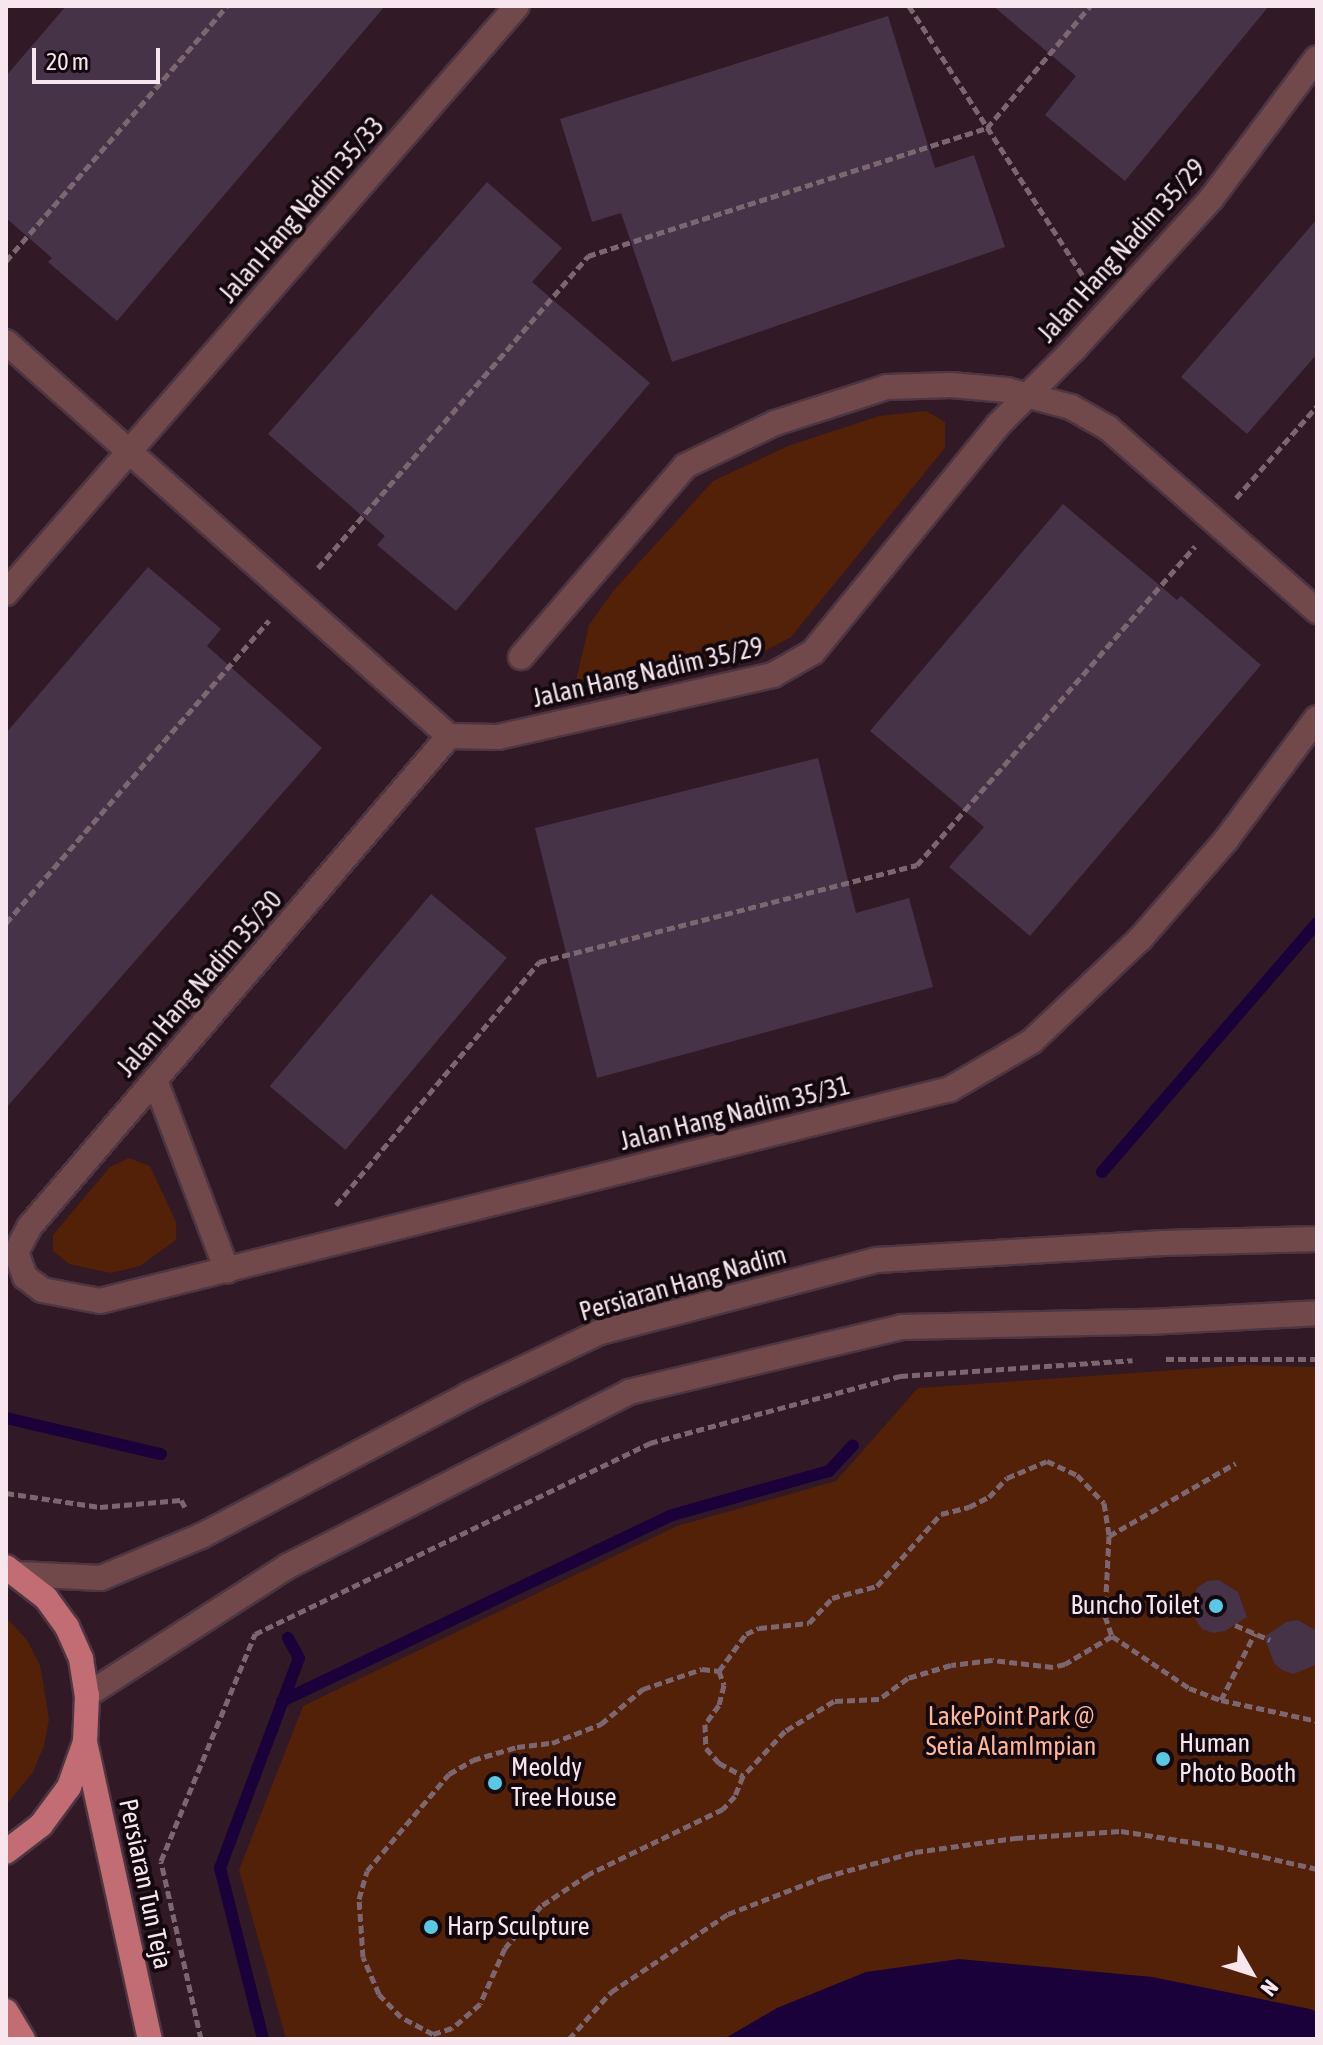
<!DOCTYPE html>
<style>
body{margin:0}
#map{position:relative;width:1323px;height:2045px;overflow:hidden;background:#311925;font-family:"Asap Condensed",sans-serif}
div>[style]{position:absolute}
.green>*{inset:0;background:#532008}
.water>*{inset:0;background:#1b013a}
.stream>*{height:12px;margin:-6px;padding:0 6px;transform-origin:6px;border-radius:6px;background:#1b013a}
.building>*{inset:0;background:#463348;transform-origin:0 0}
.path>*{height:5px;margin-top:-2.5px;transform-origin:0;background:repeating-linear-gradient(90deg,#7c6771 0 8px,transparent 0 12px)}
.roads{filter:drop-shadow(2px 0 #4d3641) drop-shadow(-2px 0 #4d3641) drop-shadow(0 2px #4d3641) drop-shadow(0 -2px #4d3641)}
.minor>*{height:24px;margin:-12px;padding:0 12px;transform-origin:12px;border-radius:12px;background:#72494b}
.major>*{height:24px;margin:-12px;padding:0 12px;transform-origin:12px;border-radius:12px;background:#c16d73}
.dots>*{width:22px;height:22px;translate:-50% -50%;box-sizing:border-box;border:4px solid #13080d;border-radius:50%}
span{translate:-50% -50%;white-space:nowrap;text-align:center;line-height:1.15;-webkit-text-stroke:8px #13080d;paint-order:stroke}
.street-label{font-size:26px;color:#f7e6ed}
.poi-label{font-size:26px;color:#f7e6ed}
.right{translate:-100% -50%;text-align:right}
.left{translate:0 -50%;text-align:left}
.park-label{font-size:26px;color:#feb69a}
.frame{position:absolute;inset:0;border:8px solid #f7e6ed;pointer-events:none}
.north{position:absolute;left:1211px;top:1933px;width:80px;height:80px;-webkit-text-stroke:6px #13080d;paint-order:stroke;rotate:129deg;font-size:22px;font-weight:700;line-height:32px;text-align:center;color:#f7e6ed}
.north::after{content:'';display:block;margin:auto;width:28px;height:36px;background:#f7e6ed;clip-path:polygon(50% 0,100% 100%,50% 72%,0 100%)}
.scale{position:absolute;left:32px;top:48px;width:128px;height:36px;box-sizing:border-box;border:4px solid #f7e6ed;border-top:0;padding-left:10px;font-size:24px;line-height:28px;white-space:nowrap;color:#f7e6ed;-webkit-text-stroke:6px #13080d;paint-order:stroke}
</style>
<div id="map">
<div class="green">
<i style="clip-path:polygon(926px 411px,945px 422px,945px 448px,791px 637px,765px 651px,573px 693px,589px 625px,614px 590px,713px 481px,788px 446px,879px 416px)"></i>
<i style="clip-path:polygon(129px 1158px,150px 1166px,176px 1222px,176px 1240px,140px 1266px,110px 1273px,69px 1264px,53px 1251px,53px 1235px,110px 1167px)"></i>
<i style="clip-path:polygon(1246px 1365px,1317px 1367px,1317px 2039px,286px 2039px,239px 1870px,303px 1706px,677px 1526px,836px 1481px,918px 1388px)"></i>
<i style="clip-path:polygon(6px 1617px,27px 1640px,40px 1665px,49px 1719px,44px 1746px,33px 1772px,6px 1805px)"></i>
</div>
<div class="water">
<i style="clip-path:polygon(959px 1959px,1152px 1977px,1310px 2009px,1317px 2012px,1317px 2039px,724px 2039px,777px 2008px,866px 1972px)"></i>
</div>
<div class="stream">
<i style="left:1102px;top:1172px;width:329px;rotate:-49.2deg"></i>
<i style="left:6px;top:1418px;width:159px;rotate:13.1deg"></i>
<i style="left:282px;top:1701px;width:429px;rotate:-25.5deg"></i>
<i style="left:669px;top:1516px;width:166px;rotate:-15.7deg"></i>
<i style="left:829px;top:1471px;width:35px;rotate:-47deg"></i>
<i style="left:263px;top:2039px;width:176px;rotate:-104.1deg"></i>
<i style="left:220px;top:1868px;width:224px;rotate:-69.4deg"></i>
<i style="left:299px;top:1658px;width:23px;rotate:-119deg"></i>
</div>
<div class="building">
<i style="clip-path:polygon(66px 6px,385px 6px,117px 321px,48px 262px,52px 258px,6px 218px,6px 76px)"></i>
<i style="clip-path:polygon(993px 6px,1269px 6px,1125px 181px,1045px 115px,1076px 76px)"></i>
<i style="clip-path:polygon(888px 16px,935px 168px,974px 155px,1005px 247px,672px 362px,621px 213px,592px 222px,560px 119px)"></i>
<i style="clip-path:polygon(487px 182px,562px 248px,532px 282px,650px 383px,456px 611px,377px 545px,385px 536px,268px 434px)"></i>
<i style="clip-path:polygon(1317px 219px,1317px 354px,1247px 434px,1181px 377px)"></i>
<i style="clip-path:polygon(1063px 504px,1177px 600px,1181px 596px,1261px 665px,1030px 936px,949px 867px,984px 827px,870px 731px)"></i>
<i style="clip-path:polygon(148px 567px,221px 629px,207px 646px,322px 748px,6px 1108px,6px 733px)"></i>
<i style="clip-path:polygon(818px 758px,856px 913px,909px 898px,933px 987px,597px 1078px,535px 828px)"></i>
<i style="left:431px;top:894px;width:99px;height:251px;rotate:40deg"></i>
<i style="clip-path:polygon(1219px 1580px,1238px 1592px,1247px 1617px,1225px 1631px,1213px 1633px,1202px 1629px,1189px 1610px,1197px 1588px,1207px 1581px)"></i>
<i style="clip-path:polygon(1298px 1620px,1317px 1631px,1317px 1664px,1294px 1674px,1282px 1670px,1274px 1663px,1264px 1637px,1286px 1622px)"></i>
</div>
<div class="path">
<i style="left:909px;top:6px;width:331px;rotate:57.2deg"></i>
<i style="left:6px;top:261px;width:337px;rotate:-49.1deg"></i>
<i style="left:1236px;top:498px;width:123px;rotate:-48.6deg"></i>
<i style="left:318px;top:568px;width:413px;rotate:-49.1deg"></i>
<i style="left:588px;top:256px;width:419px;rotate:-17.8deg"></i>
<i style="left:987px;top:128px;width:160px;rotate:-49.8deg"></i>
<i style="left:6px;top:923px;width:401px;rotate:-49deg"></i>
<i style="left:336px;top:1205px;width:317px;rotate:-50.1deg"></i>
<i style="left:539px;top:962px;width:390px;rotate:-14.4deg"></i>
<i style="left:917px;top:865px;width:423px;rotate:-48.9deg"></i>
<i style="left:1166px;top:1359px;width:151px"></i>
<i style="left:1047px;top:1461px;width:33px;rotate:25deg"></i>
<i style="left:1077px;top:1475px;width:39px;rotate:46deg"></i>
<i style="left:1104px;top:1503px;width:33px;rotate:81deg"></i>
<i style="left:1109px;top:1536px;width:80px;rotate:92.9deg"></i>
<i style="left:1105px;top:1616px;width:21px;rotate:71deg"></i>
<i style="left:1112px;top:1636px;width:55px;rotate:149.2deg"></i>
<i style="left:1065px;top:1664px;width:12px;rotate:166deg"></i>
<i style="left:1053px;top:1667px;width:61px;rotate:-173.5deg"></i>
<i style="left:992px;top:1660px;width:41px;rotate:173deg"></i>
<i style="left:951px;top:1665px;width:45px;rotate:163.2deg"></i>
<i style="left:908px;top:1678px;width:36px;rotate:144deg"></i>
<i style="left:879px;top:1699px;width:45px;rotate:177.5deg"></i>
<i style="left:834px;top:1701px;width:57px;rotate:148.5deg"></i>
<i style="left:785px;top:1731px;width:62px;rotate:133deg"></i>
<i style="left:743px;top:1776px;width:22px;rotate:112deg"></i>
<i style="left:735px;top:1796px;width:18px;rotate:133deg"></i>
<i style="left:723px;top:1809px;width:149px;rotate:154.1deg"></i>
<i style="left:589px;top:1874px;width:58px;rotate:146.3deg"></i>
<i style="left:541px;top:1906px;width:55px;rotate:130.6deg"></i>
<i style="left:505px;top:1948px;width:61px;rotate:114.1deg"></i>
<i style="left:480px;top:2004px;width:37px;rotate:139deg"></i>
<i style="left:452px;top:2028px;width:20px;rotate:162deg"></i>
<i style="left:433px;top:2034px;width:36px;rotate:-152deg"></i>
<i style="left:401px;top:2017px;width:32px;rotate:-134deg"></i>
<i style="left:379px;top:1994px;width:40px;rotate:-113.4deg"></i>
<i style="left:363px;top:1957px;width:58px;rotate:-93.9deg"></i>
<i style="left:359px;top:1899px;width:29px;rotate:-74deg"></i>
<i style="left:367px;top:1871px;width:127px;rotate:-49.8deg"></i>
<i style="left:449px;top:1774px;width:28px;rotate:-30deg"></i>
<i style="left:473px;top:1760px;width:46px;rotate:-16.5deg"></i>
<i style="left:517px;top:1747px;width:35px;rotate:-7deg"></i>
<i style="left:552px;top:1743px;width:53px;rotate:-21.2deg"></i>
<i style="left:601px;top:1724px;width:55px;rotate:-39.8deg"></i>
<i style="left:643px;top:1689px;width:62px;rotate:-18.7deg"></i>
<i style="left:702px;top:1669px;width:17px;rotate:7deg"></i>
<i style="left:719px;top:1671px;width:46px;rotate:-53.9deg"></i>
<i style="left:746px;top:1634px;width:14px;rotate:-25deg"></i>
<i style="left:759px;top:1628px;width:50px;rotate:-5.7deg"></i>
<i style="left:809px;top:1623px;width:34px;rotate:-47deg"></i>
<i style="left:832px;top:1598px;width:47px;rotate:-14.9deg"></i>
<i style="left:877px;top:1586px;width:96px;rotate:-48.4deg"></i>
<i style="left:941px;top:1514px;width:29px;rotate:-14deg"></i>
<i style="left:969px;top:1507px;width:22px;rotate:-27deg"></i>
<i style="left:989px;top:1497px;width:26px;rotate:-47deg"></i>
<i style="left:1007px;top:1478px;width:43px;rotate:-23deg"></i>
<i style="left:6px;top:1493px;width:95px;rotate:8.5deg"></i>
<i style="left:100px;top:1507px;width:81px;rotate:-4.9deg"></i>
<i style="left:181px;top:1500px;width:8px;rotate:60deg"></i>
<i style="left:1109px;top:1536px;width:146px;rotate:-29.9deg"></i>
<i style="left:1235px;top:1625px;width:38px;rotate:23deg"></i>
<i style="left:1112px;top:1636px;width:93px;rotate:34deg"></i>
<i style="left:1189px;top:1688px;width:34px;rotate:21deg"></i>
<i style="left:1221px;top:1700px;width:98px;rotate:12.3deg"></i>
<i style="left:719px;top:1671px;width:15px;rotate:70deg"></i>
<i style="left:724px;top:1685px;width:21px;rotate:104deg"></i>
<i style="left:719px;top:1705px;width:24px;rotate:126deg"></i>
<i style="left:705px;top:1724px;width:24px;rotate:88deg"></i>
<i style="left:706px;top:1748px;width:20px;rotate:49deg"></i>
<i style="left:719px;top:1763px;width:27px;rotate:28deg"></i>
<i style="left:1221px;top:1700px;width:75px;rotate:-63.1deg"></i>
<i style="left:201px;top:2039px;width:182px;rotate:-102.7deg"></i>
<i style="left:161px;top:1861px;width:246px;rotate:-67.5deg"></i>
<i style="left:255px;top:1634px;width:439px;rotate:-25.8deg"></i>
<i style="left:650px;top:1443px;width:259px;rotate:-15deg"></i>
<i style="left:900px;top:1376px;width:233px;rotate:-3.9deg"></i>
<i style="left:569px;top:2039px;width:63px;rotate:-48.2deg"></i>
<i style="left:611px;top:1992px;width:141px;rotate:-33.7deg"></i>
<i style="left:728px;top:1914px;width:103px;rotate:-21.1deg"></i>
<i style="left:824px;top:1877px;width:94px;rotate:-15.4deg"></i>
<i style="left:915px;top:1852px;width:101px;rotate:-8deg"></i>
<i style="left:1015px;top:1838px;width:106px;rotate:-3.8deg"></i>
<i style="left:1121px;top:1831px;width:96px;rotate:9deg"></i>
<i style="left:1216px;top:1846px;width:104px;rotate:12.8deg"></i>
</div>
<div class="roads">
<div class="minor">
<i style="left:6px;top:342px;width:593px;rotate:41.65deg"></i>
<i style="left:449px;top:736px;width:49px;rotate:1.2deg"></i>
<i style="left:498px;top:737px;width:282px;rotate:-12.7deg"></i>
<i style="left:773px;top:675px;width:46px;rotate:-29.9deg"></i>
<i style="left:813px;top:652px;width:293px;rotate:-50.8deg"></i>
<i style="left:998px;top:425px;width:107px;rotate:-45deg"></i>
<i style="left:1074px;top:349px;width:203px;rotate:-47.6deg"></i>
<i style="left:1211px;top:199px;width:176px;rotate:-53.1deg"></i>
<i style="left:6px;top:593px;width:778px;rotate:-48.96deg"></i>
<i style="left:521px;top:657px;width:252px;rotate:-49.3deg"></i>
<i style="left:685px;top:466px;width:100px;rotate:-25.5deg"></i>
<i style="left:775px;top:423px;width:118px;rotate:-17.8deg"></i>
<i style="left:887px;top:387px;width:64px;rotate:-1.8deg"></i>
<i style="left:951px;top:385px;width:56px;rotate:5.1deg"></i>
<i style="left:1007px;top:390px;width:66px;rotate:14.9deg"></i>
<i style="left:1071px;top:407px;width:43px;rotate:29.6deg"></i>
<i style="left:1108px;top:428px;width:278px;rotate:41.2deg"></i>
<i style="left:449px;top:736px;width:645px;rotate:130.53deg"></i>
<i style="left:30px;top:1226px;width:30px;rotate:118deg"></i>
<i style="left:16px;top:1252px;width:27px;rotate:70deg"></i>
<i style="left:25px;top:1277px;width:21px;rotate:37deg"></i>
<i style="left:42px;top:1290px;width:59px;rotate:10.7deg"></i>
<i style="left:100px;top:1301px;width:876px;rotate:-14deg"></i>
<i style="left:950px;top:1089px;width:95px;rotate:-30.3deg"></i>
<i style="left:1032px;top:1041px;width:149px;rotate:-43.4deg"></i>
<i style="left:1140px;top:939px;width:131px;rotate:-49deg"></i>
<i style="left:1226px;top:840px;width:152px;rotate:-53.3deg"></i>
<i style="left:155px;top:1080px;width:204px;rotate:69.3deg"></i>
<i style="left:19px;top:1574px;width:82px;rotate:2.8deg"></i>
<i style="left:101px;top:1578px;width:108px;rotate:-22.8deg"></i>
<i style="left:201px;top:1536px;width:302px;rotate:-27.8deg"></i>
<i style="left:468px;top:1395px;width:146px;rotate:-25.5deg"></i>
<i style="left:600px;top:1332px;width:286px;rotate:-14.6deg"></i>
<i style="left:877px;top:1260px;width:287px;rotate:-3.4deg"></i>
<i style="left:1163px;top:1243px;width:154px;rotate:-1.5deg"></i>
<i style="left:87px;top:1695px;width:239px;rotate:-32.7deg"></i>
<i style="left:288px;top:1566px;width:383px;rotate:-27deg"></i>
<i style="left:629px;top:1392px;width:280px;rotate:-13.4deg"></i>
<i style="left:901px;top:1327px;width:247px;rotate:-1.2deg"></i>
<i style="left:1148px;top:1322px;width:169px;rotate:-3deg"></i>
</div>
<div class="major">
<i style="left:6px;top:1567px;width:51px;rotate:37.8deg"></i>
<i style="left:46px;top:1598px;width:36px;rotate:54deg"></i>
<i style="left:67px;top:1627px;width:35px;rotate:66deg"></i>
<i style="left:81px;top:1659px;width:36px;rotate:81deg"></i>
<i style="left:87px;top:1695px;width:47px;rotate:92.4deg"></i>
<i style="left:85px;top:1742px;width:48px;rotate:109.6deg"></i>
<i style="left:69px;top:1787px;width:47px;rotate:126.4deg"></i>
<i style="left:41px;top:1825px;width:44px;rotate:142.4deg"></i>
<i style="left:85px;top:1742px;width:304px;rotate:77.7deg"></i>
<i style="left:6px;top:2011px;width:33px;rotate:59deg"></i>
</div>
</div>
<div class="dots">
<i style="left:1216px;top:1606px;background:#5ac8e5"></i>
<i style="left:1163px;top:1759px;background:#5ac8e5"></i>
<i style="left:495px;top:1783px;background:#5ac8e5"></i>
<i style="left:431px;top:1927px;background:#5ac8e5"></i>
</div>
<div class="street-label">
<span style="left:302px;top:210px;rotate:-49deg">Jalan Hang Nadim 35/33</span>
<span style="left:1122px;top:251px;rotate:-48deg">Jalan Hang Nadim 35/29</span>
<span style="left:648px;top:673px;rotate:-13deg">Jalan Hang Nadim 35/29</span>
<span style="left:200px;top:984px;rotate:-49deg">Jalan Hang Nadim 35/30</span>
<span style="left:735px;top:1114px;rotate:-14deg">Jalan Hang Nadim 35/31</span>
<span style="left:683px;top:1284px;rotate:-16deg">Persiaran Hang Nadim</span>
<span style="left:145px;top:1884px;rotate:78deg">Persiaran Tun Teja</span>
</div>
<div class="poi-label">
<span class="right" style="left:1200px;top:1606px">Buncho Toilet</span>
<span class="left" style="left:1179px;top:1759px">Human<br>Photo Booth</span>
<span class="left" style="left:511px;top:1783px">Meoldy<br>Tree House</span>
<span class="left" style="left:447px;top:1927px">Harp Sculpture</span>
</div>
<div class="park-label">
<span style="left:1011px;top:1732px">LakePoint Park @<br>Setia AlamImpian</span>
</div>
<div class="frame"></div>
<div class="north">N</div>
<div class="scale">20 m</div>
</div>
